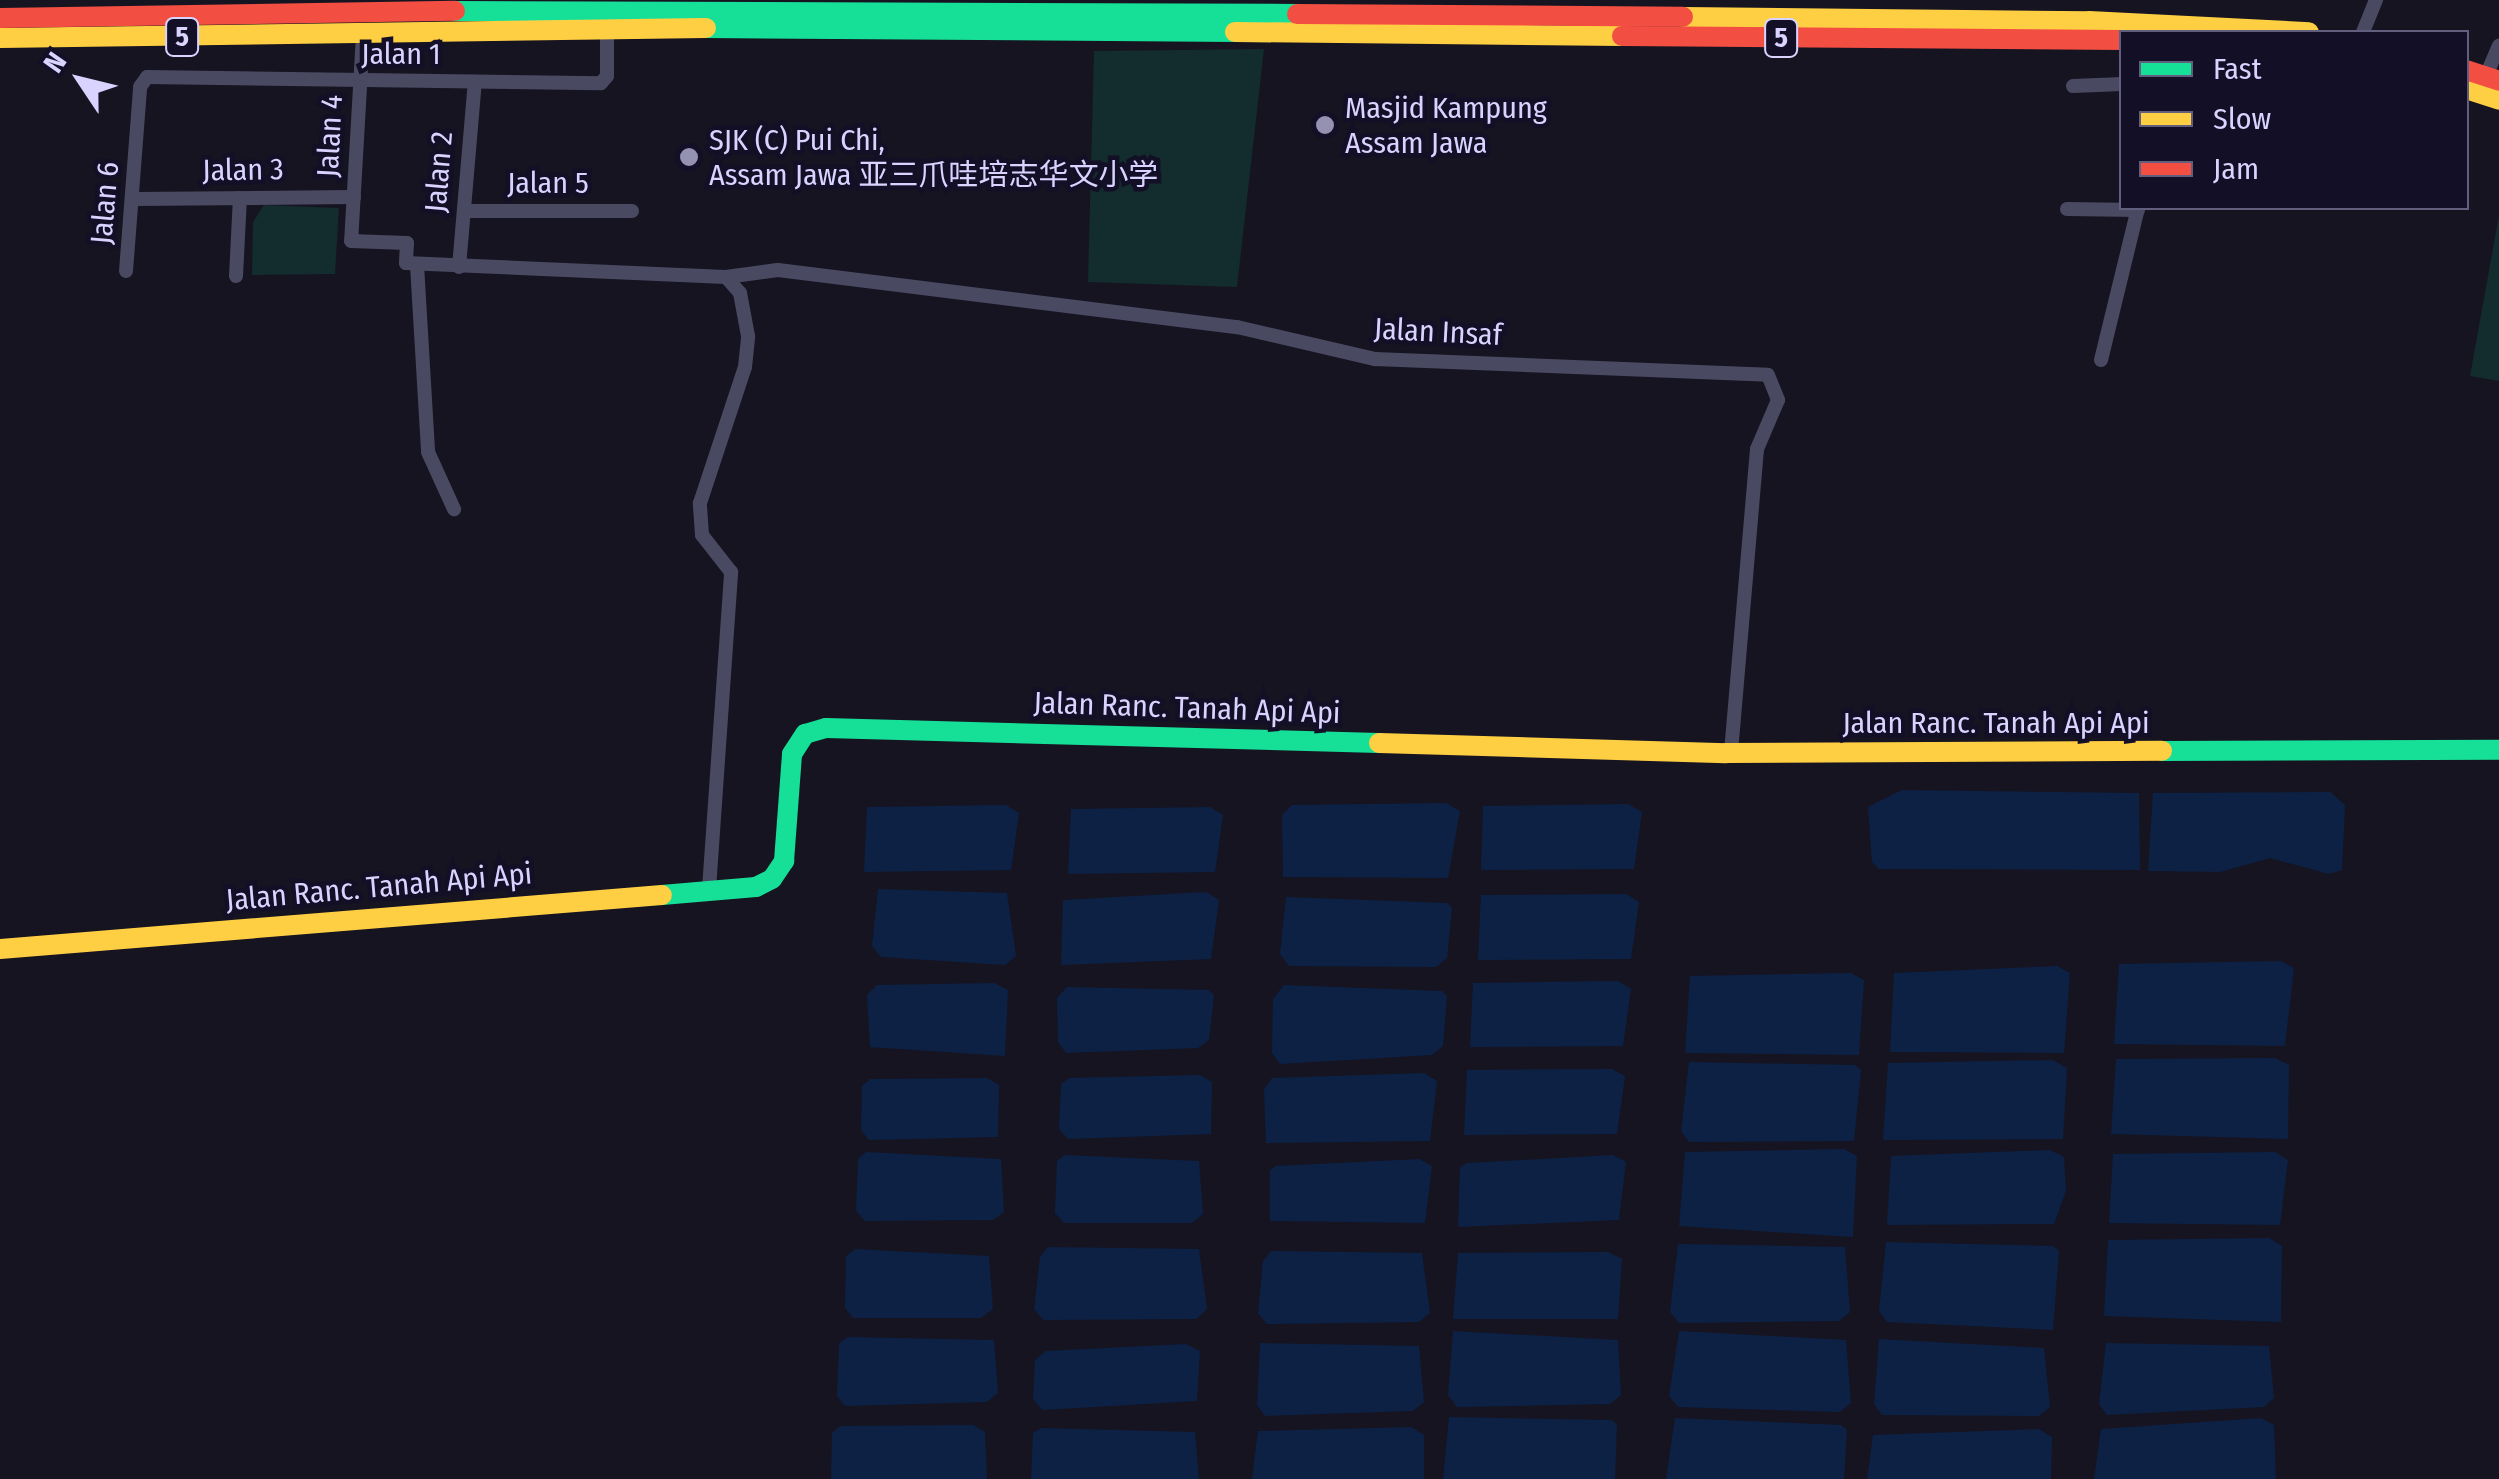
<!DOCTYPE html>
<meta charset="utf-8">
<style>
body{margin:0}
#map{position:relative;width:2499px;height:1479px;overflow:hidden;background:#161421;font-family:"Fira Sans Condensed","Noto Sans SC",sans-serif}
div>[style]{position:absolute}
.green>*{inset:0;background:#132c2d}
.water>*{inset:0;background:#0d2144}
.street>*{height:14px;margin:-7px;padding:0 7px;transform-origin:7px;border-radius:7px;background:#4a4962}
.fast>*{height:20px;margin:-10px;padding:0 10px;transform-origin:10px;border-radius:10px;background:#16e098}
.slow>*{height:20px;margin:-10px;padding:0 10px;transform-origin:10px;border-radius:10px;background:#ffcf43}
.jam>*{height:20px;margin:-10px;padding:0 10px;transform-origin:10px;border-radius:10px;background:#f24e42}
.dots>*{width:28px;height:28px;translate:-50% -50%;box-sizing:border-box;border:5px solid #130f26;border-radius:50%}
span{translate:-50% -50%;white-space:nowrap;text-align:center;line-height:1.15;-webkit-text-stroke:9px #130f26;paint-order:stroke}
.shield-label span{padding:2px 8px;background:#130f26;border:2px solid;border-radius:8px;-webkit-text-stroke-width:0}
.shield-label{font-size:28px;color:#d9d4ff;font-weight:700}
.street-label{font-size:30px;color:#d9d4ff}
.poi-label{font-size:30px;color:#d9d4ff}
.left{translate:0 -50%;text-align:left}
.legend{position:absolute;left:2119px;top:30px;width:350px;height:180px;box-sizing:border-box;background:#130f26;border:2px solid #625e7d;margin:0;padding:12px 18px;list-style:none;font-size:30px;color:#d9d4ff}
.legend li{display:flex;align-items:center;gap:20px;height:50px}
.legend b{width:50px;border:2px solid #625e7d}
.north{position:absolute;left:30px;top:30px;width:100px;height:100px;-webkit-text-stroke:8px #130f26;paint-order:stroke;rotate:305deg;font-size:28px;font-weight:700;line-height:40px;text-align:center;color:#d9d4ff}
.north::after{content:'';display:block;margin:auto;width:35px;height:45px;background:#d9d4ff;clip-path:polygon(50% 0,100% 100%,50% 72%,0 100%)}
</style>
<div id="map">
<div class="green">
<i style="clip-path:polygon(1264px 49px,1237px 287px,1088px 282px,1094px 51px)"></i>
<i style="clip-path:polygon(264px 205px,339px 208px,335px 274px,252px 275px,253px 222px)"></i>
<i style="clip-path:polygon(2499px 215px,2499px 381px,2470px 376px)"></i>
</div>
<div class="water">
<i style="clip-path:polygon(1902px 790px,2139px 793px,2140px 870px,1879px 869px,1872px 862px,1868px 807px)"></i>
<i style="clip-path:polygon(2330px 792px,2345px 805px,2342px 870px,2329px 874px,2270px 858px,2220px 872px,2148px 871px,2153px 793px)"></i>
<i style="clip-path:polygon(1446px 803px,1460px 811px,1448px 878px,1283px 877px,1282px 815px,1292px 805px)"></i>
<i style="clip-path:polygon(1628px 804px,1642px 812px,1634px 869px,1481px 870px,1483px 806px)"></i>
<i style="clip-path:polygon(1006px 805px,1019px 813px,1011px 870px,864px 872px,867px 807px)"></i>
<i style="clip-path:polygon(1210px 807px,1223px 815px,1215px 872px,1068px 874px,1071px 809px)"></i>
<i style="clip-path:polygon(878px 889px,1007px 893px,1016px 956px,1005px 965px,881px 957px,872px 946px)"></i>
<i style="clip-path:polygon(1206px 892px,1219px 900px,1211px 959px,1061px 965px,1063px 900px)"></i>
<i style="clip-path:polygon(1626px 894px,1639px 902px,1631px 959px,1478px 960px,1481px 895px)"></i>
<i style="clip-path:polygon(1286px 897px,1447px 903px,1452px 908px,1447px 958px,1436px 967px,1289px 966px,1280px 954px)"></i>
<i style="clip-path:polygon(2281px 961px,2294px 968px,2285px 1046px,2114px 1044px,2119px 964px)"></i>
<i style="clip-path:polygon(2057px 966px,2070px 973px,2064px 1053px,1890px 1052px,1894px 973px)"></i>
<i style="clip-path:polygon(1851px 973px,1864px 980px,1859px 1055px,1685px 1053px,1690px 976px)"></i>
<i style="clip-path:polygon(1618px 981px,1631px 989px,1623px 1046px,1470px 1047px,1473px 983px)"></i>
<i style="clip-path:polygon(994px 983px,1008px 990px,1005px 1056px,870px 1047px,867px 995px,877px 985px)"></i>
<i style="clip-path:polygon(1284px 985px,1442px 991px,1447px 996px,1443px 1046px,1432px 1055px,1280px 1064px,1272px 1053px,1273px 999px)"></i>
<i style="clip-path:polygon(1067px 987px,1209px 990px,1214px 995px,1209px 1040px,1198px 1048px,1066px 1053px,1058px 1042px,1057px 998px)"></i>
<i style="clip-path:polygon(2275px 1058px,2289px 1065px,2288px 1139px,2111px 1134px,2116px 1059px)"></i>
<i style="clip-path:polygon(2053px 1060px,2067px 1068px,2063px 1139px,1883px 1140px,1888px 1063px)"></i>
<i style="clip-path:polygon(1689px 1062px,1855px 1065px,1861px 1070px,1854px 1141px,1689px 1142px,1681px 1131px)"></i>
<i style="clip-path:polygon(1612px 1069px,1625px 1076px,1617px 1134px,1464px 1135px,1467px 1070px)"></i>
<i style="clip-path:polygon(1424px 1073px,1437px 1081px,1430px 1141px,1266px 1143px,1264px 1089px,1272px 1078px)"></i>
<i style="clip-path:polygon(1200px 1075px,1212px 1082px,1211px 1134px,1068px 1139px,1059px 1129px,1061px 1084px,1069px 1078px)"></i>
<i style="clip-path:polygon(987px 1078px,999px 1085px,998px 1137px,869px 1140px,861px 1130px,862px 1086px,870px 1079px)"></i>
<i style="clip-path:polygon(1844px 1149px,1857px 1156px,1853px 1237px,1679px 1226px,1685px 1152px)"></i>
<i style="clip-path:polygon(2050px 1150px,2064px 1157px,2066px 1191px,2054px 1224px,1887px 1225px,1891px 1156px)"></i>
<i style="clip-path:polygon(866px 1152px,1001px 1159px,1004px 1212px,993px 1220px,865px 1221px,856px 1211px,858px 1159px)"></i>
<i style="clip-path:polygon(2275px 1152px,2288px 1160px,2280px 1225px,2109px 1223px,2113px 1154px)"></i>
<i style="clip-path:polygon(1065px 1155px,1199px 1161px,1203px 1214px,1192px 1223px,1064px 1223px,1055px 1213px,1057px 1161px)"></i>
<i style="clip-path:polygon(1613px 1155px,1626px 1162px,1619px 1220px,1458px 1227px,1460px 1167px,1467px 1163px)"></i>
<i style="clip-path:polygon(1419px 1159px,1432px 1166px,1425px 1223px,1270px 1221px,1270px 1170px,1276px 1166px)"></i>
<i style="clip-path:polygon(2269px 1238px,2282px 1246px,2281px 1322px,2104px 1316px,2108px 1240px)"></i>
<i style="clip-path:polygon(1886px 1242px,2053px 1246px,2059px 1251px,2053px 1330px,1887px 1322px,1879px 1311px)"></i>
<i style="clip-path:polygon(1678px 1244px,1845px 1247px,1850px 1312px,1839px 1321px,1679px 1323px,1670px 1312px)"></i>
<i style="clip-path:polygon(1048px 1247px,1199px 1249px,1207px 1309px,1196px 1319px,1043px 1320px,1034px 1309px,1040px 1257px)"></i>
<i style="clip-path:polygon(855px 1249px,989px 1256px,993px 1309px,981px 1318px,853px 1318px,845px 1308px,846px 1256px)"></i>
<i style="clip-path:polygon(1271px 1251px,1422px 1253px,1430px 1313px,1419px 1322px,1267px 1324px,1258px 1313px,1263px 1261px)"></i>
<i style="clip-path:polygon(1608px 1252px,1622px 1259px,1618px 1319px,1453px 1319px,1458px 1253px)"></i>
<i style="clip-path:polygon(1453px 1331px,1618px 1340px,1621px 1395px,1610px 1404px,1457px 1407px,1448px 1395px)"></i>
<i style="clip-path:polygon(1679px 1331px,1846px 1340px,1851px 1403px,1840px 1412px,1678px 1407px,1669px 1396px)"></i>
<i style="clip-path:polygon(847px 1337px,994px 1340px,998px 1393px,987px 1402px,845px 1406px,837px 1396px,839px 1344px)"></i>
<i style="clip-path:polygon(1879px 1339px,2044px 1348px,2050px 1407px,2039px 1416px,1882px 1415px,1874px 1404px)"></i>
<i style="clip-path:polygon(1260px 1343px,1419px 1346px,1424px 1402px,1413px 1411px,1265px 1416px,1257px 1405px)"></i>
<i style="clip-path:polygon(2106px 1343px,2269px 1346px,2274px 1398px,2264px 1407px,2107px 1415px,2099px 1404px)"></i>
<i style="clip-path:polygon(1186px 1344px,1200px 1351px,1197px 1401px,1042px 1410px,1033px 1399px,1035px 1360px,1046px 1351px)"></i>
<i style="clip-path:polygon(1449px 1417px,1611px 1420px,1617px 1424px,1615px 1479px,1443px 1479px)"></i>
<i style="clip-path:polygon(1675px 1418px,1841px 1425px,1847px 1430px,1844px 1479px,1666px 1479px)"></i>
<i style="clip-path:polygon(2261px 1418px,2274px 1425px,2276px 1479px,2094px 1479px,2101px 1429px)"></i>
<i style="clip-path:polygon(973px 1425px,985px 1432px,987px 1479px,831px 1479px,832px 1433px,840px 1426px)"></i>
<i style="clip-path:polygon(1411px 1427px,1424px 1435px,1424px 1479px,1252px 1479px,1258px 1431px)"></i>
<i style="clip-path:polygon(1041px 1428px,1195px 1432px,1199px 1479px,1031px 1479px,1033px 1433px)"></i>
<i style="clip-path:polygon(2039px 1429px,2052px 1437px,2051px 1479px,1867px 1479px,1873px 1435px)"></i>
</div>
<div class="street">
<i style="left:2363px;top:32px;width:35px;rotate:-68deg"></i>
<i style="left:363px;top:35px;width:206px;rotate:93.3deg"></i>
<i style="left:351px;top:241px;width:56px;rotate:2deg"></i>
<i style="left:407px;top:243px;width:20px;rotate:93deg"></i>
<i style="left:406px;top:263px;width:320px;rotate:2.5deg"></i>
<i style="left:726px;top:277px;width:52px;rotate:-7.7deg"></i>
<i style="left:778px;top:270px;width:463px;rotate:7.1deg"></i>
<i style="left:1237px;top:327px;width:142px;rotate:13.1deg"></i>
<i style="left:1375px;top:359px;width:393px;rotate:2.3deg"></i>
<i style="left:1768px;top:375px;width:27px;rotate:68deg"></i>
<i style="left:1778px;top:400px;width:53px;rotate:113.2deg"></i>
<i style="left:1757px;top:449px;width:304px;rotate:94.9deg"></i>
<i style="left:2486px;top:76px;width:33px;rotate:-67deg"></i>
<i style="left:2073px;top:86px;width:49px;rotate:-2.3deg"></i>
<i style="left:133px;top:199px;width:221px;rotate:-0.5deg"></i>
<i style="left:2067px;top:209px;width:71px;rotate:0.8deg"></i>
<i style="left:464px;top:211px;width:168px"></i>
<i style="left:417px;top:265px;width:187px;rotate:86.6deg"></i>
<i style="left:428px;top:452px;width:63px;rotate:65.5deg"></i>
<i style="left:459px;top:267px;width:186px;rotate:-85.1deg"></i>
<i style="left:126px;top:271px;width:185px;rotate:-85.6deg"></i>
<i style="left:140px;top:87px;width:12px;rotate:-55deg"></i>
<i style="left:147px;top:77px;width:454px;rotate:0.8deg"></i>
<i style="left:601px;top:83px;width:9px;rotate:-49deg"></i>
<i style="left:607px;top:76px;width:48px;rotate:-90deg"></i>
<i style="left:236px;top:276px;width:78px;rotate:-87.1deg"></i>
<i style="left:2101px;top:360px;width:156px;rotate:-76.3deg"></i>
<i style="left:709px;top:889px;width:318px;rotate:-86deg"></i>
<i style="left:731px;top:572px;width:47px;rotate:-128.1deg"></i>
<i style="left:702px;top:535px;width:32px;rotate:-94deg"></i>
<i style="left:700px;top:503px;width:143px;rotate:-71.7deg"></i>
<i style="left:745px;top:367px;width:31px;rotate:-84deg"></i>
<i style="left:748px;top:336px;width:44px;rotate:-100.5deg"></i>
<i style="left:740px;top:293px;width:21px;rotate:-131deg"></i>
</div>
<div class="fast">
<i style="left:455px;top:11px;width:842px;rotate:0.2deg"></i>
<i style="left:706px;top:28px;width:529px;rotate:0.43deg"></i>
<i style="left:2162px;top:751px;width:337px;rotate:-0.2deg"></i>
<i style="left:662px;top:895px;width:94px;rotate:-4.9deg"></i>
<i style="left:756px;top:887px;width:18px;rotate:-27deg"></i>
<i style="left:772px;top:879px;width:22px;rotate:-56deg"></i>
<i style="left:784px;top:861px;width:107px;rotate:-85.7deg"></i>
<i style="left:792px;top:754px;width:24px;rotate:-57deg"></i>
<i style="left:805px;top:734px;width:22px;rotate:-16deg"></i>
<i style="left:826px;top:728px;width:553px;rotate:1.55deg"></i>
</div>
<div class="slow">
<i style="left:1683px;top:17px;width:406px;rotate:0.6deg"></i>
<i style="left:2089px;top:21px;width:220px;rotate:2.9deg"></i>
<i style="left:1235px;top:32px;width:387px;rotate:0.6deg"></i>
<i style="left:0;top:38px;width:706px;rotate:-0.81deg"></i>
<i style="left:2466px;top:89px;width:35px;rotate:18deg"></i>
<i style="left:1379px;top:743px;width:347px;rotate:1.7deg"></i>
<i style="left:1726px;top:753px;width:436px;rotate:-0.3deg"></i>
<i style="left:0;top:949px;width:664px;rotate:-4.66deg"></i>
</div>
<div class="jam">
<i style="left:1297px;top:14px;width:386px;rotate:0.4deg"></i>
<i style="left:0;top:18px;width:455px;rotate:-0.9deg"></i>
<i style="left:1622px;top:36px;width:500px;rotate:0.46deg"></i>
<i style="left:2466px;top:70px;width:35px;rotate:18deg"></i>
</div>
<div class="dots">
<i style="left:1325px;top:125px;background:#9591b1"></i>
<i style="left:689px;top:157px;background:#9591b1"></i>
</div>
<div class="shield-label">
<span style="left:182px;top:37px">5</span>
<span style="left:1781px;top:38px">5</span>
</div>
<div class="street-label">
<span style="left:401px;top:54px">Jalan 1</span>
<span style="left:330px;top:136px;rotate:-87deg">Jalan 4</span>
<span style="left:243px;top:170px;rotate:-1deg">Jalan 3</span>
<span style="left:439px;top:172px;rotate:-85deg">Jalan 2</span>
<span style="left:548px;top:183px">Jalan 5</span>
<span style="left:105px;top:203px;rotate:-85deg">Jalan 6</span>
<span style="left:1438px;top:332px;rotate:3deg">Jalan Insaf</span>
<span style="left:1187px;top:708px;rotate:2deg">Jalan Ranc. Tanah Api Api</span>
<span style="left:1996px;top:723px">Jalan Ranc. Tanah Api Api</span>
<span style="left:379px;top:887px;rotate:-5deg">Jalan Ranc. Tanah Api Api</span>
</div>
<div class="poi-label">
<span class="left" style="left:1345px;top:125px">Masjid Kampung<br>Assam Jawa</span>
<span class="left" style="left:709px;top:157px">SJK (C) Pui Chi,<br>Assam Jawa 亚三爪哇培志华文小学</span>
</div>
<ul class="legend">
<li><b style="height:12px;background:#16e098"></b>Fast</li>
<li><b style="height:12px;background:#ffcf43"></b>Slow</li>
<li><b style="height:12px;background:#f24e42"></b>Jam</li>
</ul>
<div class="north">N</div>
</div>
